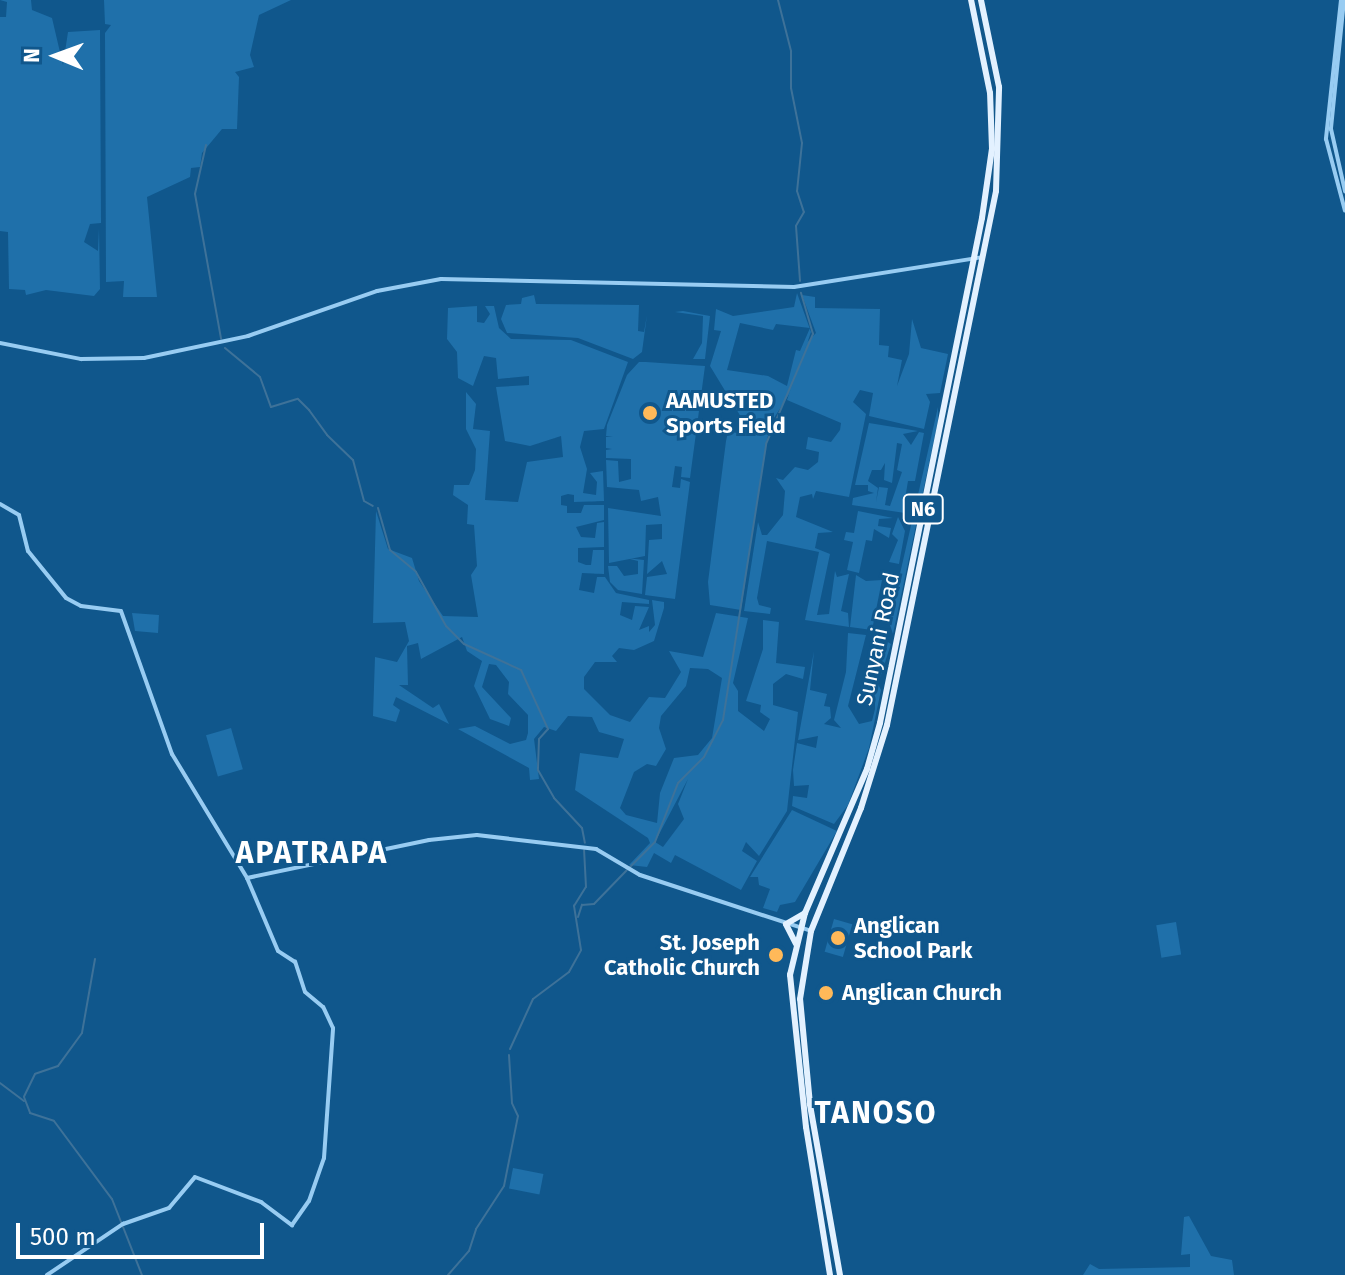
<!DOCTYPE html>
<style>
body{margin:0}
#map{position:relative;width:1345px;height:1275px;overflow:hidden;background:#10578c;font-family:"Fira Sans",sans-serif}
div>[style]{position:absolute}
.green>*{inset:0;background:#1f70aa;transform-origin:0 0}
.stream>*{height:2px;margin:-1px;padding:0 1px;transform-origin:1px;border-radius:1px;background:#3e7299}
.tertiary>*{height:4px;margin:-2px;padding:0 2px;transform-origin:2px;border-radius:2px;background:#98ccf2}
.primary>*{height:6px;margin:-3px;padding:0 3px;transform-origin:3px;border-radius:3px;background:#e3f1ff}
.dots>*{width:22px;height:22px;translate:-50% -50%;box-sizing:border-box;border:4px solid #10578c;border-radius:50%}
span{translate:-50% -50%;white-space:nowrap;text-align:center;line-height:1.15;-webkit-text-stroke:6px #10578c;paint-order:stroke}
.shield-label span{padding:2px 6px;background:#10578c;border:2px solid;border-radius:6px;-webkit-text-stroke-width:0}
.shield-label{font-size:20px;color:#fff;font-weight:700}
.poi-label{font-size:22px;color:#fff;font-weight:700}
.left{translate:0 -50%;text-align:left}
.right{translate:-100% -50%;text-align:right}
.street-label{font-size:22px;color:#fff}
.district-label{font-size:30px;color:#fff;font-weight:700;letter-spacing:2px}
.north{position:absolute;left:16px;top:16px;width:80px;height:80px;-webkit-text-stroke:6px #10578c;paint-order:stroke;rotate:271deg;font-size:22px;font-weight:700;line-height:32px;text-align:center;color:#fff}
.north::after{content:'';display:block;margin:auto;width:28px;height:36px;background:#fff;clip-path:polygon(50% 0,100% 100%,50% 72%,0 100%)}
.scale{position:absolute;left:16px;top:1223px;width:248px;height:36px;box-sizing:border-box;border:4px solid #fff;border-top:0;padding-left:10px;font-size:24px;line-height:28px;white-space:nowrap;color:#fff;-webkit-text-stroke:6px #10578c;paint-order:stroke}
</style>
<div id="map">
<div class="green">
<i style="clip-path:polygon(0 0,31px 0,32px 10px,52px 18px,63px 65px,68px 32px,100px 30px,101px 223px,90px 224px,84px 242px,98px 251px,99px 228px,100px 289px,94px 296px,46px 290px,26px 295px,25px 290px,9px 289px,8px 232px,0 231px,0 17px,6px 17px,7px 2px)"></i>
<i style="clip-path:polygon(104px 0,291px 0,259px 15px,250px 55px,254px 67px,235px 72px,239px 77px,237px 129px,222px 129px,202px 153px,200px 167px,191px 168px,190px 177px,147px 197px,157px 297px,123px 297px,124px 281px,106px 282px,105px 33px,111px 25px,105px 24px)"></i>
<i style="clip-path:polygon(evenodd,797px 293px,811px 332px,790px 393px,772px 421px,766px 443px,741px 610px,710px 605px,708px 582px,726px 441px,728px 432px,739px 433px,741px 417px,710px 366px,721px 331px,714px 330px,716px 309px,733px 316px,794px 307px,797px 293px,740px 323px,773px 330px,776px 324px,810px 328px,800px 351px,796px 350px,787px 386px,768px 376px,727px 370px,740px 323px)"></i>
<i style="clip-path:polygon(534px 295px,536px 304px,639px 305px,638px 331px,644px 332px,647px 315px,642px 352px,633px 359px,578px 338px,507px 333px,501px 319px,506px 305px,521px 304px,522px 298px)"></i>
<i style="clip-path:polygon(802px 295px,815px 297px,815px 308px,880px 309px,879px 345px,889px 346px,888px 357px,902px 360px,897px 386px,909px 354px,912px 319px,921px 348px,948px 354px,940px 393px,926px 394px,930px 402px,924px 429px,869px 416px,873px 393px,860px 390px,853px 402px,866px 414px,849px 497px,816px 491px,813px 499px,812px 494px,800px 497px,796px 517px,833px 532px,818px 533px,815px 548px,830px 554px,817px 615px,829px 614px,835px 571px,837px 577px,849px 574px,841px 611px,848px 613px,849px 627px,805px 620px,819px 552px,767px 541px,757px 598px,759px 605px,771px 608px,770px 614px,744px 611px,758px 522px,762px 535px,767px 535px,783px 515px,785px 491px,776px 478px,783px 480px,795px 467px,808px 470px,818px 462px,819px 452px,806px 449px,808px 437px,831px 442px,840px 430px,841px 423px,787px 400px,807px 342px,816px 333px)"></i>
<i style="clip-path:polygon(evenodd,477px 306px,477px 322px,484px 323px,490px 314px,485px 306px,494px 306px,499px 328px,511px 339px,571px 340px,628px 362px,604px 429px,584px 431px,580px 447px,587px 469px,583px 493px,596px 495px,597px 482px,590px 473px,603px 471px,604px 501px,574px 502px,574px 495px,568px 494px,561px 496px,561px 505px,567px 506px,567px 513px,581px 513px,584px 505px,604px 505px,604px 520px,576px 527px,581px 537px,595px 538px,597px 523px,604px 522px,604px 547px,578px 548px,578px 562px,586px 565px,591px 565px,593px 550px,604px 550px,604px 574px,582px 573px,579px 590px,594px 593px,597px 577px,605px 577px,616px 593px,649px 600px,649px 604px,622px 602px,620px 615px,632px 620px,635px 606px,649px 607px,639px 630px,649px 626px,649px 632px,655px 625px,652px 600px,664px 602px,664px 608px,654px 641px,634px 650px,619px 648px,612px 656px,617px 662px,595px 662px,584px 677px,584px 689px,610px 715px,630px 722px,649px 697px,665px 698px,681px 672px,669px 651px,703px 657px,716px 613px,748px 618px,733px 683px,738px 691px,738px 711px,764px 731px,770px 719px,760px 712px,761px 705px,746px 701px,763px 649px,763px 620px,779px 622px,776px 663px,805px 667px,803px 679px,786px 674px,773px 684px,773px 705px,798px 712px,787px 811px,759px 856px,746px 842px,742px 851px,757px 861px,741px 890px,675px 855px,671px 863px,654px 853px,647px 867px,629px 865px,650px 843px,648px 838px,575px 790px,580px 753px,618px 758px,624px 739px,599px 732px,592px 717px,568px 716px,556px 731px,544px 727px,534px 739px,539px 779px,530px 780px,529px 768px,458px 729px,475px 726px,510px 744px,526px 740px,528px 733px,528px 715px,508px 694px,509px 682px,496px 665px,489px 664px,482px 687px,511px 718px,509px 726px,490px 719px,474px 686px,482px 661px,467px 651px,462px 637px,421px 659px,418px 643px,407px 646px,408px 685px,399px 685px,433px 708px,439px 704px,449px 724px,396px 697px,393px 705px,400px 710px,396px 722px,373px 716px,375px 657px,397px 662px,409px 641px,405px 622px,373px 623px,376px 511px,388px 549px,412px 558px,419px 581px,443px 616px,478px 617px,471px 575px,477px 566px,474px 525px,467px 524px,468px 505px,453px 495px,454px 485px,469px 485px,475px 470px,476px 449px,466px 429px,466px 392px,476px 404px,473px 429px,490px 431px,485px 500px,518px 502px,527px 462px,563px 457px,561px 436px,530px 446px,505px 441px,496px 387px,529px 385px,529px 376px,498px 379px,496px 358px,484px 356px,473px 386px,458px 378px,457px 352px,447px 339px,448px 308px,477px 306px,690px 668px,708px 669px,722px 678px,712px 738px,698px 755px,674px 758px,660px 793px,657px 823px,626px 815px,620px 808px,634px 772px,647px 764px,656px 766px,666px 749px,659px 728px,661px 716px,686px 686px,690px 668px,477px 306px,688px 779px,678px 804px,684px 819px,663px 847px,655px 842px,688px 779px)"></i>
<i style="clip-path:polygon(683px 311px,710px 316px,705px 359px,693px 359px,702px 343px,703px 316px,675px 312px)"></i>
<i style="clip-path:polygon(646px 362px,705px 366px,690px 478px,681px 477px,682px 467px,675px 466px,672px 487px,680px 488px,681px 479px,690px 482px,675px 599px,645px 595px,647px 577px,667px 574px,662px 561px,647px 574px,649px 540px,662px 539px,662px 524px,646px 525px,645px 556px,609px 563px,608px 508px,661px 516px,658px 497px,641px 501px,639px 490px,607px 487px,606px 460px,618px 461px,619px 482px,631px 479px,631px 459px,606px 458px,606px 450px,612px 449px,606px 448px,606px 437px,613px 437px,606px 436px,607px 425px,627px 375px,639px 362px)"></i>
<i style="clip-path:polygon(938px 407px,938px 421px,893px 634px,889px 622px)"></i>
<i style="clip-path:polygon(evenodd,869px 423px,918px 431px,903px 434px,911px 445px,919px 432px,924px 433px,915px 481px,908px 481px,906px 493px,912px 494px,905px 513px,852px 505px,853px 498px,874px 493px,868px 491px,868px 485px,855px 485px,869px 423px,897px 443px,902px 444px,897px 470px,902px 472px,890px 506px,885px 505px,888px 488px,879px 487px,876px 502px,878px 488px,868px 481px,872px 470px,881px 470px,885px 463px,884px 480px,892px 483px,897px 443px)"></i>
<i style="clip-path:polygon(858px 511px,893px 518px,879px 519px,878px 526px,891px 528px,889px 538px,874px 529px,872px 541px,866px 540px,859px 573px,847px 570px,853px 542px,844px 540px,846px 532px,854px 533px)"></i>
<i style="clip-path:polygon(898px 517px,905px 531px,899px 564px,889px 562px,898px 540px,892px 534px)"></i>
<i style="clip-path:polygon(626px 558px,644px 560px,642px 594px,618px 590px,610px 582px,608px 566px,617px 566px,624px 576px,638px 574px,638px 561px)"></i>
<i style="clip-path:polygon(856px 575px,866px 581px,882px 580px,872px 630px,850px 627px)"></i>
<i style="clip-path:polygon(132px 613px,159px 615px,158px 633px,135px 631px)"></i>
<i style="clip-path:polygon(848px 633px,866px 635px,848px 706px,859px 724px,872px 721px,875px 709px,875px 696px,868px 695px,867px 686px,873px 681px,879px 637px,891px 644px,878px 684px,881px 690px,869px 748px,848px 805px,834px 824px,792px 806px,793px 796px,807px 798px,809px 785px,794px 786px,793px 770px,797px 743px,816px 748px,818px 736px,798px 740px,814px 651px,810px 690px,827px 694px,824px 706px,830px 707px,831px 718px,824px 724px,841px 728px,834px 720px,846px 672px)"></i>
<i style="left:231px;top:728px;width:43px;height:26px;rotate:74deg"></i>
<i style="clip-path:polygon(792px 810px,837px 831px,795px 902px,780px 905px,777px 912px,763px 908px,770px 889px,759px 885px,758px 877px,750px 877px)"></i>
<i style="left:834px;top:919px;width:19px;height:34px;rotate:16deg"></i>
<i style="left:1176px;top:922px;width:33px;height:20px;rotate:81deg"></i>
<i style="left:513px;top:1168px;width:31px;height:21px;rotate:11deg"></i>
<i style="clip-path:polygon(1189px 1216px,1211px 1256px,1232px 1260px,1234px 1275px,1083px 1275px,1090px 1264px,1099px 1269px,1190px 1267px,1190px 1254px,1181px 1255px,1184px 1217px)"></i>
</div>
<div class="stream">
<i style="left:778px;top:0;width:53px;rotate:75.7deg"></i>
<i style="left:791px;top:51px;width:37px;rotate:90deg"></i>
<i style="left:791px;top:88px;width:56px;rotate:78.7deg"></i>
<i style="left:802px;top:143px;width:48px;rotate:95.9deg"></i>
<i style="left:797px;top:191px;width:22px;rotate:72deg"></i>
<i style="left:804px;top:212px;width:16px;rotate:120deg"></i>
<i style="left:796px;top:226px;width:55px;rotate:85.8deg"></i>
<i style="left:206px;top:145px;width:50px;rotate:102.7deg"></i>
<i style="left:195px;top:194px;width:147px;rotate:79.8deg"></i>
<i style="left:225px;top:348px;width:45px;rotate:39.6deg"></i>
<i style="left:260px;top:377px;width:32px;rotate:70deg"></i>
<i style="left:271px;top:407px;width:28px;rotate:-17deg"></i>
<i style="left:298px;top:399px;width:16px;rotate:45deg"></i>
<i style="left:309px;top:410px;width:31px;rotate:54deg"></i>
<i style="left:327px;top:435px;width:36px;rotate:44deg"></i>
<i style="left:353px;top:460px;width:42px;rotate:75deg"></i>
<i style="left:364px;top:501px;width:10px;rotate:29deg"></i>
<i style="left:378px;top:508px;width:44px;rotate:74.1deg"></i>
<i style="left:390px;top:550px;width:34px;rotate:40deg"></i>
<i style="left:416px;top:572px;width:62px;rotate:60.9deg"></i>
<i style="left:446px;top:626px;width:25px;rotate:45deg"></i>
<i style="left:464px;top:644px;width:63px;rotate:24.5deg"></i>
<i style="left:521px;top:670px;width:65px;rotate:65.4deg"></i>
<i style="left:548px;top:729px;width:13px;rotate:132deg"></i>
<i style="left:539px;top:739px;width:31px;rotate:92deg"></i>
<i style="left:538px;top:770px;width:32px;rotate:60deg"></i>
<i style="left:554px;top:798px;width:41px;rotate:47deg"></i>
<i style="left:582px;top:828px;width:15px;rotate:79deg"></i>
<i style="left:630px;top:867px;width:35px;rotate:-45deg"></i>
<i style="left:655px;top:842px;width:63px;rotate:-68.7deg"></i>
<i style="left:678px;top:783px;width:37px;rotate:-45deg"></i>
<i style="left:704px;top:757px;width:42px;rotate:-62.8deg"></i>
<i style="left:723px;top:720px;width:279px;rotate:-81.1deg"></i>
<i style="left:766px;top:444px;width:120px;rotate:-66.9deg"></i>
<i style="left:813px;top:334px;width:43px;rotate:-106.3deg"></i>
<i style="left:578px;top:917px;width:13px;rotate:-72deg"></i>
<i style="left:582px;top:905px;width:12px;rotate:-5deg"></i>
<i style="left:594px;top:904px;width:47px;rotate:-45.9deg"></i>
<i style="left:95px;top:959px;width:75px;rotate:100deg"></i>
<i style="left:82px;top:1033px;width:41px;rotate:126deg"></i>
<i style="left:58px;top:1066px;width:24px;rotate:161deg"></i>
<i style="left:35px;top:1074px;width:25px;rotate:116deg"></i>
<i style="left:24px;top:1097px;width:17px;rotate:69deg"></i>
<i style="left:30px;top:1113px;width:25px;rotate:18deg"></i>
<i style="left:54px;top:1121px;width:97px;rotate:53.4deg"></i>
<i style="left:112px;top:1199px;width:82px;rotate:68.5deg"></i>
<i style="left:510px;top:1049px;width:55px;rotate:-65.3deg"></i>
<i style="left:533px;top:999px;width:45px;rotate:-36.9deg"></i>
<i style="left:569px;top:972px;width:25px;rotate:-61deg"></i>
<i style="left:581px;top:950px;width:45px;rotate:-99deg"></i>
<i style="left:574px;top:906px;width:22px;rotate:-58deg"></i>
<i style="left:586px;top:887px;width:37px;rotate:-93deg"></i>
<i style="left:0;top:1083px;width:30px;rotate:37deg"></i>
<i style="left:448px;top:1275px;width:32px;rotate:-49deg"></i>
<i style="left:469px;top:1251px;width:23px;rotate:-72deg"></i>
<i style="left:476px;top:1229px;width:51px;rotate:-56.9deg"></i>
<i style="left:504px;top:1186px;width:71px;rotate:-78.7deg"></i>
<i style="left:518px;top:1116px;width:14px;rotate:-115deg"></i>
<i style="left:512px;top:1103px;width:48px;rotate:-93.6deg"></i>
</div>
<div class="tertiary">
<i style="left:1341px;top:0;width:140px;rotate:96.2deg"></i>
<i style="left:1326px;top:139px;width:74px;rotate:75.2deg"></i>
<i style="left:1344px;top:0;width:130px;rotate:95.8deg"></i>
<i style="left:1331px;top:129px;width:64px;rotate:77.3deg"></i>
<i style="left:0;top:343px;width:83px;rotate:11.2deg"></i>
<i style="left:81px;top:359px;width:63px;rotate:-0.9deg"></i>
<i style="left:144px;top:358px;width:106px;rotate:-11.9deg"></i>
<i style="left:248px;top:336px;width:137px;rotate:-19.2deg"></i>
<i style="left:377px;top:291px;width:65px;rotate:-10.6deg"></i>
<i style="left:441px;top:279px;width:353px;rotate:1.3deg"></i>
<i style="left:794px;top:287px;width:191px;rotate:-9deg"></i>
<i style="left:0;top:504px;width:22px;rotate:30deg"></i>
<i style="left:19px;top:515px;width:37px;rotate:76deg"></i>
<i style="left:28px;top:551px;width:60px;rotate:51deg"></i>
<i style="left:66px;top:598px;width:17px;rotate:28deg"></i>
<i style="left:81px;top:606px;width:40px;rotate:7.1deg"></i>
<i style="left:121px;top:611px;width:152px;rotate:70.4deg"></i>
<i style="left:172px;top:754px;width:145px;rotate:58.8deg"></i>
<i style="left:247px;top:878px;width:186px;rotate:-11.8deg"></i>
<i style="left:429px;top:840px;width:48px;rotate:-5.9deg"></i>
<i style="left:477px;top:835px;width:120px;rotate:6.7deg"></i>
<i style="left:596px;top:849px;width:51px;rotate:30.6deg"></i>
<i style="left:640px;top:875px;width:180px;rotate:18.1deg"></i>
<i style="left:47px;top:1275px;width:92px;rotate:-33.9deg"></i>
<i style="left:123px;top:1224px;width:49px;rotate:-19.2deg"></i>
<i style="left:169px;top:1208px;width:40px;rotate:-50deg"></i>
<i style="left:195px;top:1177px;width:71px;rotate:20.7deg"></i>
<i style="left:261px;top:1202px;width:39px;rotate:37deg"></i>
<i style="left:292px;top:1225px;width:29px;rotate:-55deg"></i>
<i style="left:309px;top:1201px;width:46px;rotate:-70.8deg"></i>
<i style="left:324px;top:1158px;width:130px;rotate:-86deg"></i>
<i style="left:333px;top:1028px;width:23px;rotate:-115deg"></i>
<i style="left:323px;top:1007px;width:23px;rotate:-140deg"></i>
<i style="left:305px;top:992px;width:32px;rotate:-108deg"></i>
<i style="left:295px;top:962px;width:20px;rotate:-147deg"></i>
<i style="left:278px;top:951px;width:79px;rotate:-113deg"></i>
</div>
<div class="primary">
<i style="left:796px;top:944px;width:22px;rotate:-117deg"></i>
<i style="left:786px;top:924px;width:22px;rotate:-30deg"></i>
<i style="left:830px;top:1275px;width:150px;rotate:-99.2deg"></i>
<i style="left:806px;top:1127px;width:153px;rotate:-96deg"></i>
<i style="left:790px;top:975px;width:64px;rotate:-76.4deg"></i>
<i style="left:805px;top:913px;width:157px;rotate:-66.7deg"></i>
<i style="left:867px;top:769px;width:48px;rotate:-74.2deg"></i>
<i style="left:880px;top:723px;width:515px;rotate:-78.58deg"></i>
<i style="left:982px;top:218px;width:70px;rotate:-81.8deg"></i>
<i style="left:992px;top:149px;width:56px;rotate:-92deg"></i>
<i style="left:990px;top:93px;width:95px;rotate:-101.5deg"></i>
<i style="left:840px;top:1275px;width:174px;rotate:-100deg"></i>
<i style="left:810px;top:1104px;width:105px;rotate:-95.4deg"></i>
<i style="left:800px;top:999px;width:69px;rotate:-80.8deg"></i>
<i style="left:811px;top:931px;width:133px;rotate:-67.9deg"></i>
<i style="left:861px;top:808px;width:87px;rotate:-72.6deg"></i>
<i style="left:887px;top:725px;width:545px;rotate:-78.46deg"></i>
<i style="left:996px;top:191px;width:104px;rotate:-88.3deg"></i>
<i style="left:999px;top:87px;width:89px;rotate:-101.7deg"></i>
</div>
<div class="dots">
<i style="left:650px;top:413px;background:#ffb959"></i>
<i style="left:838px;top:938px;background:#ffb959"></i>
<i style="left:776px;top:955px;background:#ffb959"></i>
<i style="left:826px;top:993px;background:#ffb959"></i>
</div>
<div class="shield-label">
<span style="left:923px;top:509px">N6</span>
</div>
<div class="poi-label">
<span class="left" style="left:666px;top:413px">AAMUSTED<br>Sports Field</span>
<span class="left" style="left:854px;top:938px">Anglican<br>School Park</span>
<span class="right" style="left:760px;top:955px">St. Joseph<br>Catholic Church</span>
<span class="left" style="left:842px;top:993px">Anglican Church</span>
</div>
<div class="street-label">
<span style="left:878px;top:639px;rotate:-78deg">Sunyani Road</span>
</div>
<div class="district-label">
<span style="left:312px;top:853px">APATRAPA</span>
<span style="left:876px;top:1113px">TANOSO</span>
</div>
<div class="north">N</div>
<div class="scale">500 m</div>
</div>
